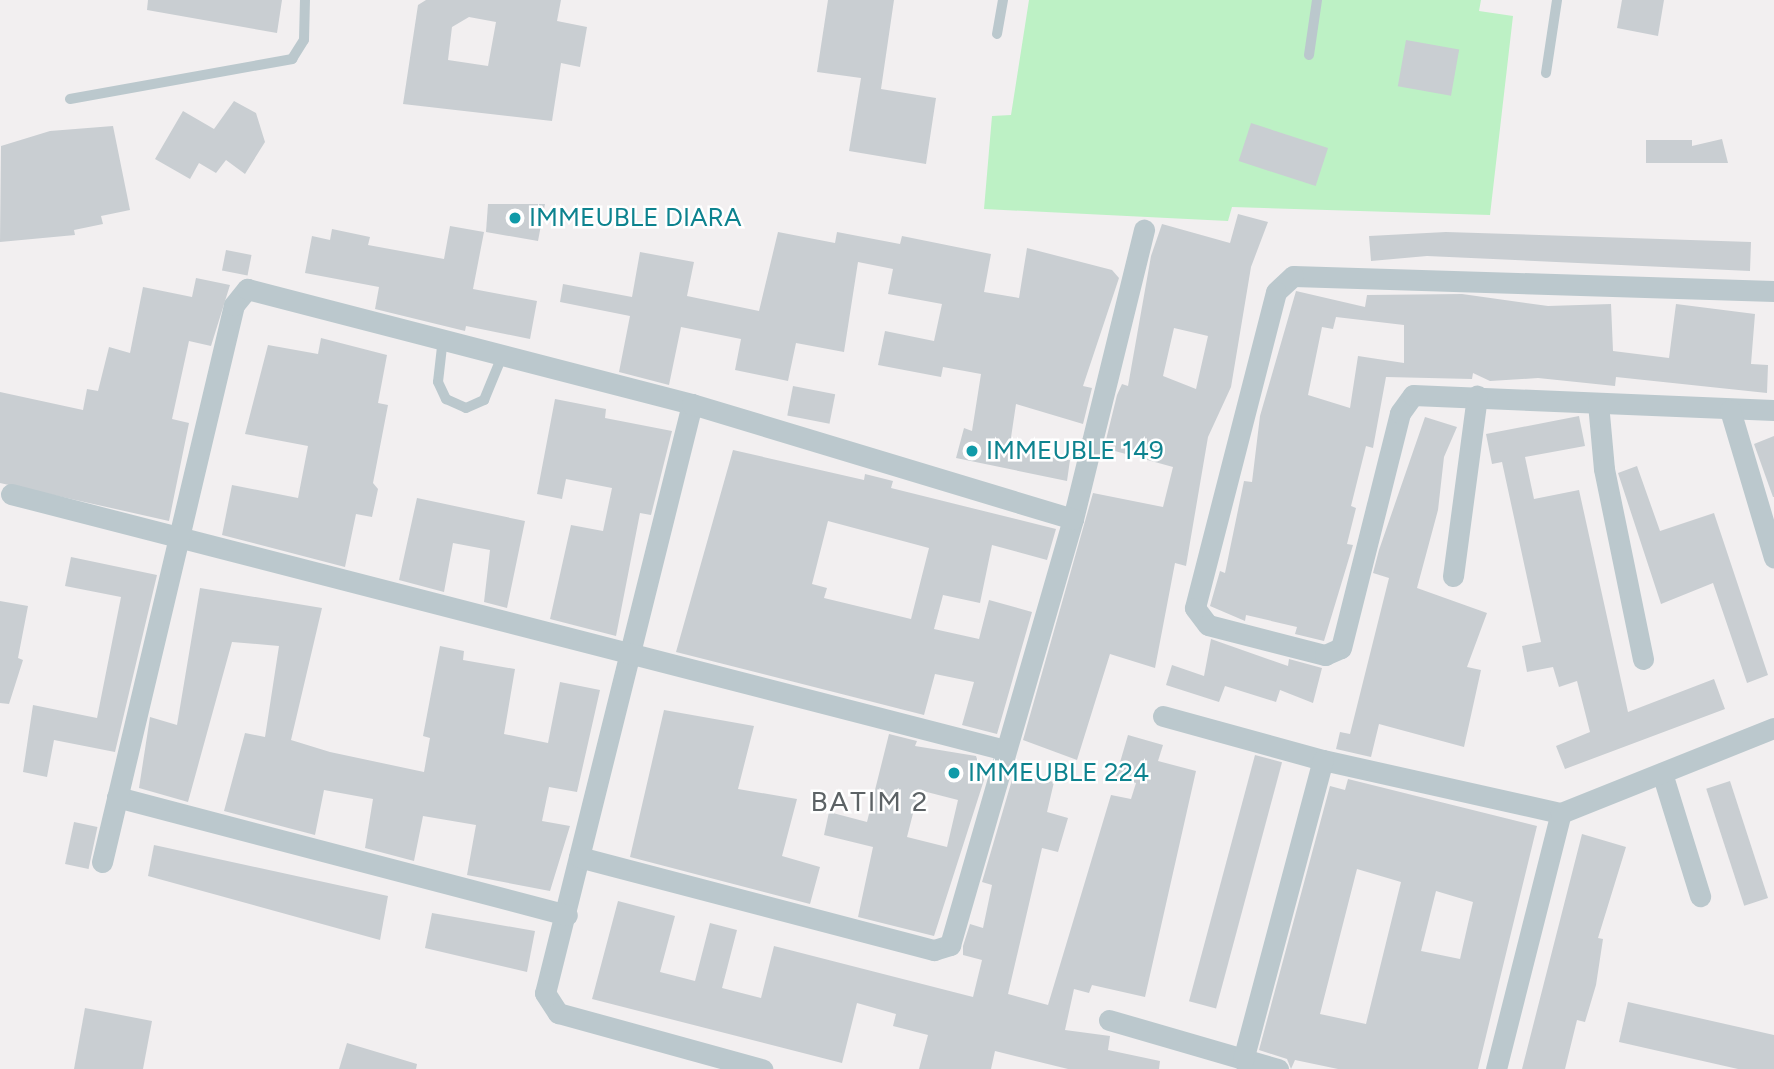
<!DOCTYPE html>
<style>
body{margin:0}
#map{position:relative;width:1774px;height:1069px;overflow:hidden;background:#f2eff0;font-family:Figtree,sans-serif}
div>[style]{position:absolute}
.green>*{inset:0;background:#bdf1c5}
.building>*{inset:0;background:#c9ced2;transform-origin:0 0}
.service>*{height:10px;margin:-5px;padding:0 5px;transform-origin:5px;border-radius:5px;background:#bbc8cd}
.minor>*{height:21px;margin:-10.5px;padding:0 10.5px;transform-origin:10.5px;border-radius:10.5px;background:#bbc8cd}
.dots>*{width:19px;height:19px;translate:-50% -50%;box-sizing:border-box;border:4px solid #fff;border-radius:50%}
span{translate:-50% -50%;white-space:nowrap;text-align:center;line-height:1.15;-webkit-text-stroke:5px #fff;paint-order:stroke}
.culture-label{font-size:26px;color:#0d838f}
.left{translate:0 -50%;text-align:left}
.neighbourhood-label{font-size:28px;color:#5c6265;letter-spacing:2px}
</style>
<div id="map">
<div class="green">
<i style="clip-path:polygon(1029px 0,1481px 0,1479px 11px,1513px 16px,1490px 215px,1232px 207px,1228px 221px,984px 209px,992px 116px,1011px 115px)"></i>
</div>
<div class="building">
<i style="clip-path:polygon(148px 0,282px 0,277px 33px,147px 10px)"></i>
<i style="clip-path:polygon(evenodd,426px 0,561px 0,557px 21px,587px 27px,580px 67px,561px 63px,552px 121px,403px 104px,418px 5px,426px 0,469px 17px,496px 22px,488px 66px,448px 60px,452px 27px,469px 17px)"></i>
<i style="clip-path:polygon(828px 0,894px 0,881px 89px,936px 98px,926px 164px,849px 151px,861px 78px,817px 72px)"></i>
<i style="clip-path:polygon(1622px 0,1664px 0,1658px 36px,1617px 28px)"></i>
<i style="left:1406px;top:40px;width:54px;height:47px;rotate:10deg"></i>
<i style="clip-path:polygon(234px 101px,256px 113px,265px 142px,245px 174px,226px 160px,216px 173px,199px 163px,190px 179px,155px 159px,183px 111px,214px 129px)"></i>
<i style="left:1251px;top:123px;width:81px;height:40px;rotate:18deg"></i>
<i style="clip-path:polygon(113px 126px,130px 210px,101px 216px,103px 224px,74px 230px,75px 235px,0 242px,1px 146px,50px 131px)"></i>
<i style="clip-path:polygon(1722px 139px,1728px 163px,1646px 163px,1646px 140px,1692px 140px,1692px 146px)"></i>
<i style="clip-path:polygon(488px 204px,545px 204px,538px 241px,486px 232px)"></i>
<i style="clip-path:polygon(evenodd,1238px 214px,1268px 222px,1251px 267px,1231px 387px,1208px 437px,1186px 566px,1175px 563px,1155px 668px,1110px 654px,1077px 760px,1023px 740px,1093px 493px,1163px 507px,1173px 467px,1104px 448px,1117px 395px,1122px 384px,1128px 386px,1151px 256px,1162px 224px,1230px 243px,1238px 214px,1174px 328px,1208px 336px,1196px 389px,1163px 376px,1174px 328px)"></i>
<i style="clip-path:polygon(450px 226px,484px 232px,473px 289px,537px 301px,530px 339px,466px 326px,465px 331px,375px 309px,379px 287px,305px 273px,312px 236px,330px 240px,332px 229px,370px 237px,368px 245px,444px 259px)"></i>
<i style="clip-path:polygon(778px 232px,835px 243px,837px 232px,900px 244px,902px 236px,991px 254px,984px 292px,1019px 298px,1027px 248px,1112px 270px,1119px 278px,1083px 386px,1092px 388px,1083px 424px,1016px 404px,1009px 451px,1070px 460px,1067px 481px,956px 458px,964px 428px,972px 431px,981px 374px,943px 367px,941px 377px,878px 365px,885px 331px,934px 341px,942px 304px,888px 294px,893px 269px,858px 262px,844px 352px,796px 343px,788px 381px,735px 370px,741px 339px,681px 327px,669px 385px,619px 372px,630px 316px,560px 302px,563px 284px,632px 297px,640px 252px,694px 262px,687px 296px,759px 311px)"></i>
<i style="clip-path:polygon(1446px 232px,1751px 242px,1750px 271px,1427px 256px,1371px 261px,1369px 236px)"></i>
<i style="left:226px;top:250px;width:26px;height:21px;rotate:11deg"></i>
<i style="clip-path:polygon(196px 278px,230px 285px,211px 346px,189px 341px,172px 419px,189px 423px,169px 521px,0 483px,0 392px,83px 410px,87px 389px,98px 391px,109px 347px,130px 353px,143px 287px,192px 297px)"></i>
<i style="clip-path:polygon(evenodd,1296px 291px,1365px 307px,1367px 295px,1462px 294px,1548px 306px,1611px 304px,1613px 351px,1669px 358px,1676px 304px,1755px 314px,1751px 364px,1768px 365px,1767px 393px,1616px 377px,1615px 386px,1538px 378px,1490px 381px,1473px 373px,1472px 379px,1386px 377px,1373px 448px,1366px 446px,1351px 506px,1356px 508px,1347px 544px,1353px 545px,1324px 641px,1295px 634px,1297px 627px,1246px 615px,1245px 621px,1210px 606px,1220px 571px,1225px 573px,1244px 481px,1252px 482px,1260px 416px,1296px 291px,1336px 317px,1404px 325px,1404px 363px,1358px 356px,1350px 408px,1308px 395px,1322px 327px,1333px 329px,1336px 317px)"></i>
<i style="clip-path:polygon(321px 338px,387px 355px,378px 403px,388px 405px,373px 483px,378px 489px,372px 517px,356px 514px,345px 567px,222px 535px,232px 485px,298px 498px,308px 446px,245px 434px,268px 345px,318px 354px)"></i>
<i style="left:793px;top:386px;width:43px;height:30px;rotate:11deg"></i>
<i style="clip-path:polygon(555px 399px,606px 409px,605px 418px,672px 431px,651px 515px,640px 513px,616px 636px,550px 619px,571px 525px,603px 531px,612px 488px,566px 479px,562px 499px,537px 494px)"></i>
<i style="clip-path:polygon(1579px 416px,1585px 446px,1525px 457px,1534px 499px,1579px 490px,1628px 712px,1714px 679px,1725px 709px,1565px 769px,1556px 746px,1590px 732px,1577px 681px,1559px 687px,1553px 667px,1527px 672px,1522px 646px,1541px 642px,1502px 462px,1492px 464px,1486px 434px)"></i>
<i style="clip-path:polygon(1425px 417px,1457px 427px,1444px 457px,1438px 510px,1417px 588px,1487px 613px,1467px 667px,1481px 670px,1464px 747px,1379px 724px,1371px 757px,1336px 749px,1340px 732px,1350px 734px,1389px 578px,1373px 573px,1379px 550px)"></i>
<i style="clip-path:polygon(1774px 436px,1774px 497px,1773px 497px,1754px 444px)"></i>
<i style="clip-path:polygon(evenodd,733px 450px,864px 480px,865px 474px,893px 481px,891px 488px,1056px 529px,1047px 560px,992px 545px,980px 603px,943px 595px,934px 629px,979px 639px,989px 600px,1032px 612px,997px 734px,962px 725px,974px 682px,935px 674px,924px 715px,676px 652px,733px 450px,828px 521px,929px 548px,911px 619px,824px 598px,827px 588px,812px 584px,828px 521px)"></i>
<i style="clip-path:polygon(1637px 466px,1660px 531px,1714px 513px,1768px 675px,1747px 683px,1713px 583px,1661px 604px,1618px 473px)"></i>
<i style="clip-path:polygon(417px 498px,525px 521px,507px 608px,484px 602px,490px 550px,453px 543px,444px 592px,399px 580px)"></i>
<i style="clip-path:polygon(71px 557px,157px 575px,115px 752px,54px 740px,47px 777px,23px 772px,33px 705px,97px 718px,121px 597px,65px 586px)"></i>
<i style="clip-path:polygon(200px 588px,322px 608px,291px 740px,330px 752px,424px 772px,430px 738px,423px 736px,440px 646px,464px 651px,463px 660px,515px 669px,504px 734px,548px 743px,560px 682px,600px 690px,577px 792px,549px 787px,542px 821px,570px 826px,550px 891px,467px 875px,476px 825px,423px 816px,414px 861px,365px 848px,373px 799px,324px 790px,315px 835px,224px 811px,245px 733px,265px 737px,279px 646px,232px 642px,188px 802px,139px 788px,150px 717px,177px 725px)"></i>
<i style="clip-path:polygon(0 601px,28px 606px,18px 658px,23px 660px,9px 704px,0 703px)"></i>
<i style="clip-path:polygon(1211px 639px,1288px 666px,1289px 659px,1322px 668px,1313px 703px,1280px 690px,1276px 702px,1225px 686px,1219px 702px,1166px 685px,1172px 665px,1204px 676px)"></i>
<i style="clip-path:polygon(664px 710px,754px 726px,738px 789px,797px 799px,782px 856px,820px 867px,810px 904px,630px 857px)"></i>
<i style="clip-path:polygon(evenodd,889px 734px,917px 741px,915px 746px,976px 756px,984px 780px,934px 936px,858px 917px,873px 847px,824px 835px,829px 812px,867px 822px,889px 734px,919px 790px,958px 800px,947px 847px,907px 837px,919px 790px)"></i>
<i style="clip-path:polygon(1128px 735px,1163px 745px,1158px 761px,1196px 771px,1145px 997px,1092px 985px,1089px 993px,1074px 989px,1065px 1030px,1110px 1036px,1108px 1050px,1160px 1061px,1159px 1069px,1068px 1069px,995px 1051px,991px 1069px,919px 1069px,928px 1035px,893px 1026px,896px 1014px,857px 1003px,842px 1063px,592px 999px,618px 901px,675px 916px,660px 972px,695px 981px,710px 923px,737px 930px,722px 988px,761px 998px,774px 946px,973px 997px,982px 960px,963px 955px,963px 946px,970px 924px,983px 928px,992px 885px,982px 882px,1014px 773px,1054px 782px,1047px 812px,1068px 818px,1058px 852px,1042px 848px,1008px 994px,1048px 1005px,1111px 795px,1131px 799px,1136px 783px,1116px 776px)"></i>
<i style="left:1255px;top:755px;width:28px;height:255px;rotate:15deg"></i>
<i style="clip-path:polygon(evenodd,1348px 779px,1537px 826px,1478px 1069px,1338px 1069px,1295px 1060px,1291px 1069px,1287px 1059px,1259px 1050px,1330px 786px,1345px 790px,1348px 779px,1357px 869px,1401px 882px,1366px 1024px,1320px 1014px,1357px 869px,1348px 779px,1436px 891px,1473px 902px,1460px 959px,1421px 951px,1436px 891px)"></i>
<i style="left:1730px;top:781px;width:123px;height:25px;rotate:72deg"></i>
<i style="left:74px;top:822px;width:24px;height:43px;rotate:12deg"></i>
<i style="clip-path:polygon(1582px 834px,1626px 847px,1598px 938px,1603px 939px,1596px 985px,1585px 1022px,1577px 1020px,1565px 1069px,1522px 1069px)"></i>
<i style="clip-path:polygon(154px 845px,388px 896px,380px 940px,148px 876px)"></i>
<i style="clip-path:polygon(432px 913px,535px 931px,527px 972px,425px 948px)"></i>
<i style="clip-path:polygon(1628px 1002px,1774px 1035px,1774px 1069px,1738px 1069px,1619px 1042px)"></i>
<i style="clip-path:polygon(85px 1008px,152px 1021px,143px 1069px,74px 1069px)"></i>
<i style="clip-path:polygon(347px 1043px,417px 1064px,416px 1069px,339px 1069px)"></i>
</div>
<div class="service">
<i style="left:997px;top:34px;width:35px;rotate:-80deg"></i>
<i style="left:1309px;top:55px;width:56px;rotate:-81.7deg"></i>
<i style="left:1546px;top:73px;width:74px;rotate:-81.4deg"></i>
<i style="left:70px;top:99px;width:226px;rotate:-10.2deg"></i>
<i style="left:292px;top:59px;width:22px;rotate:-58deg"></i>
<i style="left:304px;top:40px;width:40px;rotate:-88.6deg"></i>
<i style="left:443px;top:338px;width:44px;rotate:96.5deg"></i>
<i style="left:438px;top:382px;width:19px;rotate:65deg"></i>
<i style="left:446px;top:399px;width:22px;rotate:24deg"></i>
<i style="left:466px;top:408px;width:20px;rotate:-24deg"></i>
<i style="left:484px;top:400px;width:50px;rotate:-67.6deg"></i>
</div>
<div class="minor">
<i style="left:1774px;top:291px;width:481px;rotate:-178.2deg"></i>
<i style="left:1293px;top:276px;width:23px;rotate:137deg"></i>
<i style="left:1276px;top:292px;width:326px;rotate:104.4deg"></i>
<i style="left:1195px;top:608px;width:21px;rotate:53deg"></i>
<i style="left:1208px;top:625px;width:121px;rotate:14.4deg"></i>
<i style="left:1325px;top:655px;width:17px;rotate:-24deg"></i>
<i style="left:1341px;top:648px;width:242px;rotate:-75.9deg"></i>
<i style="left:1400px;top:413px;width:22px;rotate:-54deg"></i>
<i style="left:1413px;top:395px;width:361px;rotate:2.4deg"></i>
<i style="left:1598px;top:403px;width:66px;rotate:84.8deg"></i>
<i style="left:1604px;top:469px;width:194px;rotate:78.4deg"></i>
<i style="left:692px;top:404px;width:607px;rotate:104.01deg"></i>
<i style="left:545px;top:993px;width:24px;rotate:57deg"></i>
<i style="left:558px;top:1013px;width:212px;rotate:15.4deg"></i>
<i style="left:1730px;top:410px;width:154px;rotate:73.4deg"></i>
<i style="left:11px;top:494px;width:1026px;rotate:14.44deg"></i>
<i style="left:1453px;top:576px;width:182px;rotate:-82.4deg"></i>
<i style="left:1163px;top:716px;width:166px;rotate:15.4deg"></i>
<i style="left:1323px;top:760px;width:244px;rotate:12.6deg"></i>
<i style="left:1662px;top:773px;width:129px;rotate:72.8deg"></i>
<i style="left:117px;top:797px;width:465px;rotate:14.7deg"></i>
<i style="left:579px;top:857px;width:367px;rotate:14.7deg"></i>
<i style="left:934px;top:950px;width:17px;rotate:-17deg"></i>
<i style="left:950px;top:945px;width:443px;rotate:-73.9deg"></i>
<i style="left:1073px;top:519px;width:298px;rotate:-76.2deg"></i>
<i style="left:102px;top:862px;width:572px;rotate:-76.67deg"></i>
<i style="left:234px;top:305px;width:21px;rotate:-51deg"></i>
<i style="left:247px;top:289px;width:460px;rotate:14.5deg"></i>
<i style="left:692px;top:404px;width:398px;rotate:16.8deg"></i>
<i style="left:1109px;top:1020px;width:176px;rotate:16.2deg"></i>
<i style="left:1243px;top:1060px;width:310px;rotate:-75.1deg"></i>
<i style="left:1496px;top:1069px;width:264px;rotate:-75.8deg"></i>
<i style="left:1561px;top:813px;width:229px;rotate:-21.8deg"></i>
</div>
<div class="dots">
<i style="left:515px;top:218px;background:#0f9aa8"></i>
<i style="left:972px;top:451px;background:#0f9aa8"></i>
<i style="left:954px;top:773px;background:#0f9aa8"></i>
</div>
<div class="culture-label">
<span class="left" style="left:529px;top:218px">IMMEUBLE DIARA</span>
<span class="left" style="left:986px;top:451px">IMMEUBLE 149</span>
<span class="left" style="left:968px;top:773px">IMMEUBLE 224</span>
</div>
<div class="neighbourhood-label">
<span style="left:870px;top:801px">BATIM 2</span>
</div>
</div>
